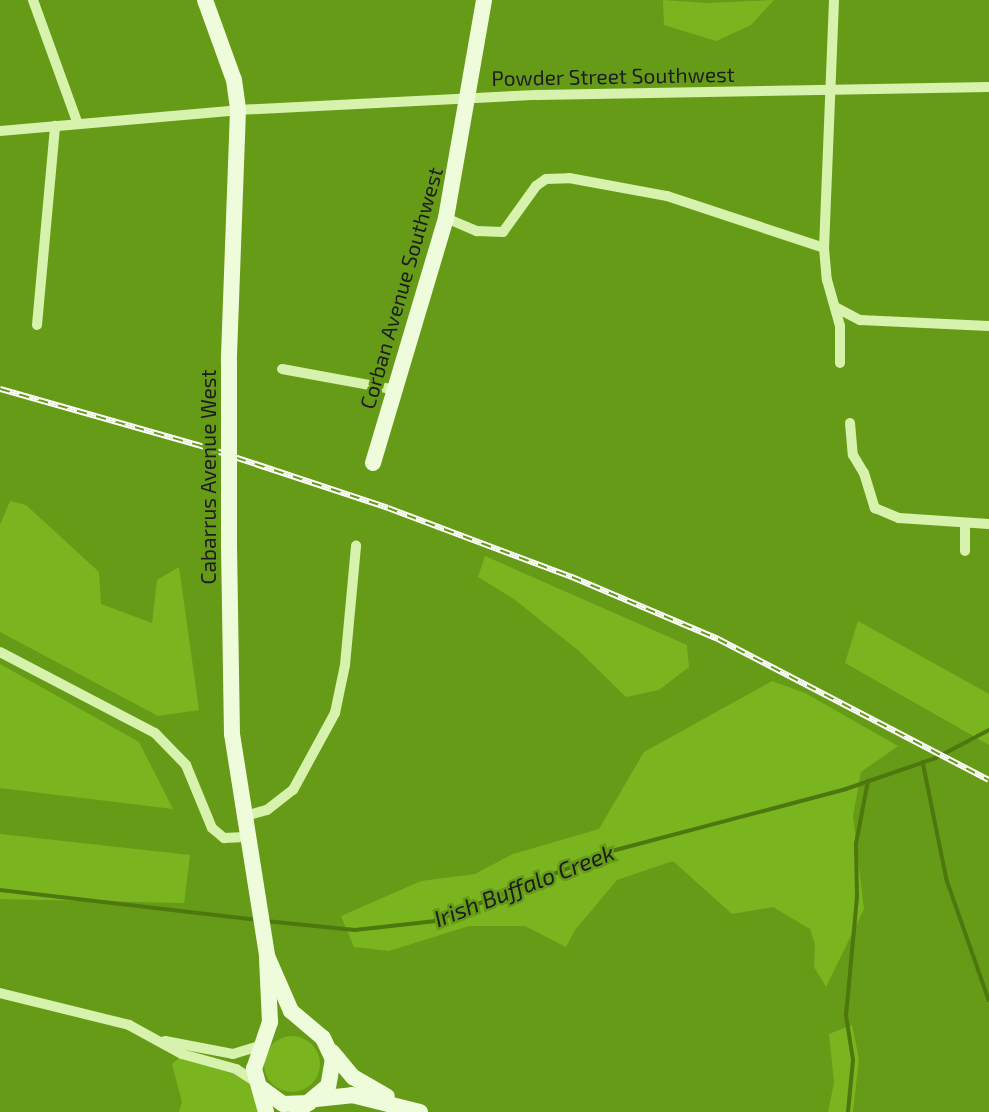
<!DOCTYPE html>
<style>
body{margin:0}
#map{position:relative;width:989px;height:1112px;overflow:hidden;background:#669b17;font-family:"Exo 2",sans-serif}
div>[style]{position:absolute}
.green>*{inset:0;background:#7ab51f}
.round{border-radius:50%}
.stream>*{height:3.5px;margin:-1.75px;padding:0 1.75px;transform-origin:1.75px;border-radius:1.75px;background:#4d780f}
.street>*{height:10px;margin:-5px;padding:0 5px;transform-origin:5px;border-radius:5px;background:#d7f2ad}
.secondary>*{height:16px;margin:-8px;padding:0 8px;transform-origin:8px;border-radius:8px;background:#effcdc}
.rail>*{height:6px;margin-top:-3px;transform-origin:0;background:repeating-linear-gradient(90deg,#669b17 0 10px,#fff 0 20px);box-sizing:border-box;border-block:2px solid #fff}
.secondary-bridge>*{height:16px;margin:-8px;padding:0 8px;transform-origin:8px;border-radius:8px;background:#effcdc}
span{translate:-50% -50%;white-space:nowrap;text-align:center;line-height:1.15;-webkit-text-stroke:5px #669b17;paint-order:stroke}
.street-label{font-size:21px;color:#1d1d1d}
.water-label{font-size:23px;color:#1b1d19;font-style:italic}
</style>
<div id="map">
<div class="green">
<i style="clip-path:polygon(663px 0,706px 3px,774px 0,751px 25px,716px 41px,664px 25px)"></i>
<i style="clip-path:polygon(10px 501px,26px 505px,99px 572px,101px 604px,152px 623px,157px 580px,179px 567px,199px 710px,158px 716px,0 632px,0 525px)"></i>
<i style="clip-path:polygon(485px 556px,687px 645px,689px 667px,659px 690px,626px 697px,579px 651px,514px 599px,478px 577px)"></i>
<i style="clip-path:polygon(858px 621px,989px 694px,989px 745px,845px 663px)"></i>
<i style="clip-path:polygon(0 664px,139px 742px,173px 809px,0 788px)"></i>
<i style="clip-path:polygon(772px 681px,805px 693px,898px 746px,861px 772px,853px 816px,864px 909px,826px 987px,814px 967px,815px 944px,810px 929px,773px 907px,732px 914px,673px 861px,617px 880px,575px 930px,566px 947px,525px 926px,469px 926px,389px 951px,354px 947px,341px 916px,421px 881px,475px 874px,513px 854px,599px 829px,644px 752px)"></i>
<i style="clip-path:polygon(0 834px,190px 855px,184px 903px,0 899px)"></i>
<i style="clip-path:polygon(852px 1025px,859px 1059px,853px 1112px,828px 1112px,834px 1083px,829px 1034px)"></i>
<i class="round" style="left:264px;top:1036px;width:56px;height:56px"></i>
<i style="clip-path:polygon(179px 1058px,241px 1076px,250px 1083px,259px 1112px,179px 1112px,182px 1102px,172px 1064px)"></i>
</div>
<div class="stream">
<i style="left:923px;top:762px;width:120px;rotate:78.5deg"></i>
<i style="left:947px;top:880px;width:127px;rotate:70.7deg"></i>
<i style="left:0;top:890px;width:260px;rotate:6.6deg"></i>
<i style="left:266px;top:921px;width:89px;rotate:5.8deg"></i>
<i style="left:355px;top:930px;width:81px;rotate:-6.4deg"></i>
<i style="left:435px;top:921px;width:190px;rotate:-21.6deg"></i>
<i style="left:612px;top:851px;width:242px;rotate:-14.8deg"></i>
<i style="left:846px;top:789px;width:95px;rotate:-19deg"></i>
<i style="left:936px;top:758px;width:60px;rotate:-27.8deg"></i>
<i style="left:848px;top:1112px;width:52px;rotate:-84.5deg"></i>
<i style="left:853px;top:1060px;width:45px;rotate:-99deg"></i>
<i style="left:846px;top:1016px;width:120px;rotate:-84.7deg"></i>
<i style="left:857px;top:897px;width:53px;rotate:-91.1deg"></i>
<i style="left:856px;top:844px;width:64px;rotate:-79.2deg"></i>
</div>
<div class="street">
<i style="left:33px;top:0;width:132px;rotate:70.1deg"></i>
<i style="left:834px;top:0;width:248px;rotate:92.3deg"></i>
<i style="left:824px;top:248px;width:32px;rotate:85deg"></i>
<i style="left:827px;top:280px;width:48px;rotate:74.2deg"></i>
<i style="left:840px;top:326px;width:37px;rotate:90deg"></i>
<i style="left:0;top:131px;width:239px;rotate:-5deg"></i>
<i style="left:238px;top:110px;width:299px;rotate:-2.9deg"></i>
<i style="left:537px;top:95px;width:452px;rotate:-1deg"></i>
<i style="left:446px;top:218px;width:34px;rotate:23deg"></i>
<i style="left:477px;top:231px;width:26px;rotate:2deg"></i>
<i style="left:503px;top:232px;width:57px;rotate:-54.3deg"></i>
<i style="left:536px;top:186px;width:12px;rotate:-35deg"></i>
<i style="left:546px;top:179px;width:23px;rotate:-2deg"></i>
<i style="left:569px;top:178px;width:100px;rotate:10.4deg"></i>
<i style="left:667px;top:196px;width:165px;rotate:18.3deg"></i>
<i style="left:837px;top:308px;width:26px;rotate:28deg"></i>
<i style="left:860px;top:320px;width:129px;rotate:2.7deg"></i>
<i style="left:37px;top:325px;width:200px;rotate:-84.8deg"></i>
<i style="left:282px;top:369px;width:116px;rotate:10.4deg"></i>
<i style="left:850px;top:423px;width:32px;rotate:85deg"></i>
<i style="left:853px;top:455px;width:21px;rotate:59deg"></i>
<i style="left:864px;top:473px;width:37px;rotate:73deg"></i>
<i style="left:875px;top:508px;width:26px;rotate:23deg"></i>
<i style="left:899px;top:518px;width:90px;rotate:3.8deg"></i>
<i style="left:965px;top:551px;width:27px;rotate:-90deg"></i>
<i style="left:0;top:652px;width:175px;rotate:27.6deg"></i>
<i style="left:155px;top:733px;width:45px;rotate:45.9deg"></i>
<i style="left:186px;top:765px;width:68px;rotate:67.6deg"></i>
<i style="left:212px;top:828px;width:16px;rotate:40deg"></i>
<i style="left:224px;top:838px;width:21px;rotate:-3deg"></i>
<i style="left:242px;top:817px;width:26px;rotate:-16deg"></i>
<i style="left:267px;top:810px;width:33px;rotate:-38deg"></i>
<i style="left:293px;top:790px;width:88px;rotate:-61.4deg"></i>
<i style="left:335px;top:713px;width:49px;rotate:-78.2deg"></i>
<i style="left:345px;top:665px;width:120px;rotate:-84.7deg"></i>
<i style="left:0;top:993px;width:133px;rotate:13.9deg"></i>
<i style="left:129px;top:1025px;width:60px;rotate:28.7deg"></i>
<i style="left:182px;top:1054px;width:56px;rotate:15.5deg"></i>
<i style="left:236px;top:1069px;width:24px;rotate:33deg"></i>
<i style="left:165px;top:1041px;width:69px;rotate:10.8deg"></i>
<i style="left:233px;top:1054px;width:27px;rotate:-17deg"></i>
</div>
<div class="secondary">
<i style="left:205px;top:0;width:85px;rotate:70.1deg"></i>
<i style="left:234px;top:80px;width:30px;rotate:82deg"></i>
<i style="left:238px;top:110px;width:251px;rotate:92.1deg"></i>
<i style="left:373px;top:463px;width:256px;rotate:-73.4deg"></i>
<i style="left:446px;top:218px;width:221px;rotate:-80.1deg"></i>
<i style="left:229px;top:545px;width:189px;rotate:89.1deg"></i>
<i style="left:232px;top:734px;width:225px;rotate:81deg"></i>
<i style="left:267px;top:956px;width:60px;rotate:66.4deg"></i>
<i style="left:291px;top:1011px;width:42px;rotate:40.2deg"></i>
<i style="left:323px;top:1038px;width:23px;rotate:65deg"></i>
<i style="left:333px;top:1059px;width:27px;rotate:100deg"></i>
<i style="left:328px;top:1086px;width:40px;rotate:140deg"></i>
<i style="left:332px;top:1052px;width:33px;rotate:50deg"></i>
<i style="left:353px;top:1077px;width:39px;rotate:30deg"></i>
<i style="left:261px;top:1088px;width:27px;rotate:36deg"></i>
<i style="left:283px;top:1104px;width:26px;rotate:-2deg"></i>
<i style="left:316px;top:1099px;width:36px;rotate:-6deg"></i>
<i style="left:352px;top:1095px;width:70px;rotate:14deg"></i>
<i style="left:266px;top:1112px;width:45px;rotate:-105.6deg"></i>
<i style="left:254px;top:1069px;width:50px;rotate:-71.2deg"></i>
<i style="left:270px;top:1022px;width:64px;rotate:-92.7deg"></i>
</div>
<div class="rail">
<i style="left:0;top:389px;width:206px;rotate:15.8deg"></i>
<i style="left:198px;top:445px;width:200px;rotate:18.3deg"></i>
<i style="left:388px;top:508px;width:197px;rotate:20.6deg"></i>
<i style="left:572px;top:577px;width:159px;rotate:23deg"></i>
<i style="left:718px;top:639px;width:305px;rotate:27.5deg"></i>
</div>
<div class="secondary-bridge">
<i style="left:229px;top:361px;width:184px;rotate:90deg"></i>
</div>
<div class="street-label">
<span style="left:613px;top:76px;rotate:-1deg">Powder Street Southwest</span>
<span style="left:401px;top:288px;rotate:-74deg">Corban Avenue Southwest</span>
<span style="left:208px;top:477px;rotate:-90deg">Cabarrus Avenue West</span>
</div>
<div class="water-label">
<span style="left:524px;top:885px;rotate:-21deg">Irish Buffalo Creek</span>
</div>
</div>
